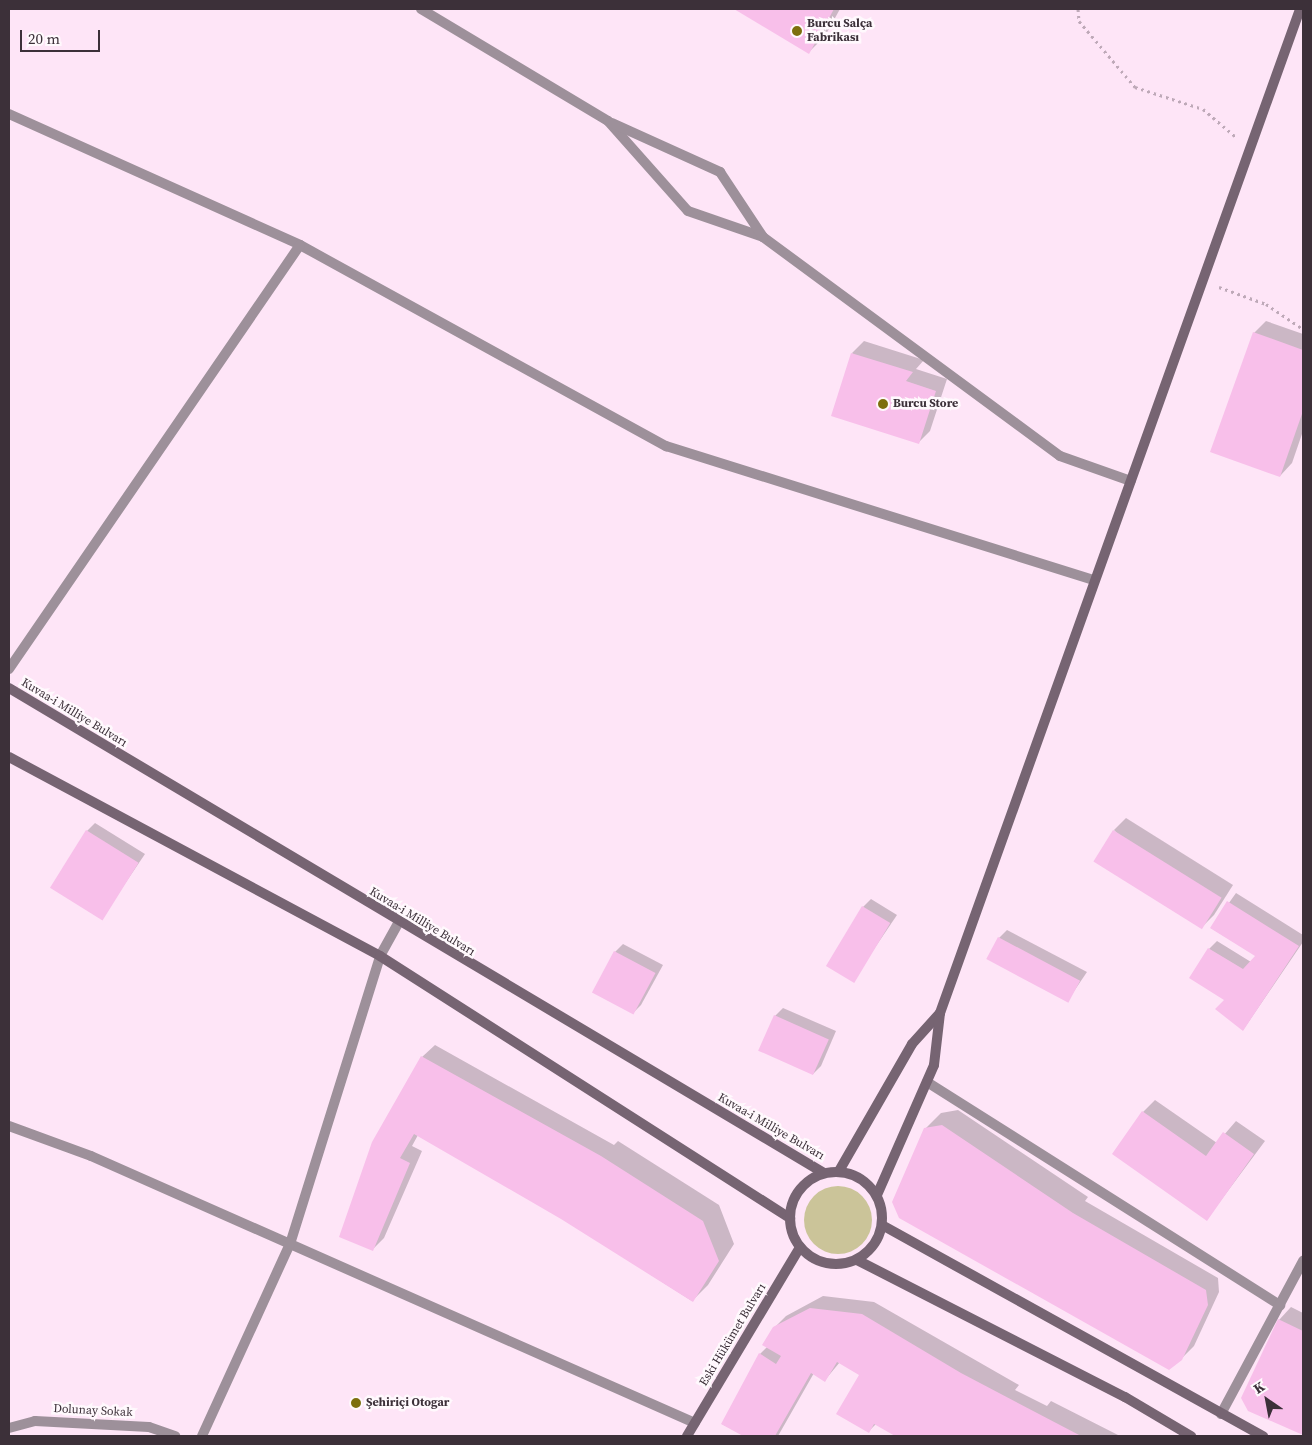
<!DOCTYPE html>
<meta charset="utf-8">
<style>
body{margin:0}
#map{position:relative;width:1312px;height:1445px;overflow:hidden;background:#fee5f7;font-family:"Source Serif 4",serif}
div>[style]{position:absolute}
.green>*{inset:0;background:#cbc499}
.round{border-radius:50%}
.shadow>*{inset:0;background:#0003}
.building>*{inset:0;background:#f8bfea;transform-origin:0 0}
.path>*{height:3px;margin-top:-1.5px;transform-origin:0;background:repeating-linear-gradient(90deg,#bea9b8 0 2.5px,transparent 0 6.5px)}
.lane>*{height:10px;margin:-5px;padding:0 5px;transform-origin:5px;border-radius:5px;background:#9d909a}
.street>*{height:10px;margin:-5px;padding:0 5px;transform-origin:5px;border-radius:5px;background:#9d909a}
.secondary>*{height:10px;margin:-5px;padding:0 5px;transform-origin:5px;border-radius:5px;background:#766472}
.secondary>.ring{margin:-5px;padding:0;box-sizing:content-box;background:none;border:10px solid #766472;border-radius:50%}
.dots>*{width:14px;height:14px;translate:-50% -50%;box-sizing:border-box;border:2px solid #fff9fd;border-radius:50%}
span{translate:-50% -50%;white-space:nowrap;text-align:center;line-height:1.15;-webkit-text-stroke:5px #fff9fd;paint-order:stroke}
.poi-label{font-size:12px;color:#3c3039;font-weight:700}
.left{translate:0 -50%;text-align:left}
.street-label{font-size:12px;color:#3c3039}
.frame{position:absolute;inset:0;border:10px solid #3c3039;pointer-events:none}
.north{position:absolute;left:1242px;top:1375px;width:50px;height:50px;-webkit-text-stroke:4px #fff9fd;paint-order:stroke;rotate:327deg;font-size:14px;font-weight:700;line-height:20px;text-align:center;color:#3c3039}
.north::after{content:'';display:block;margin:auto;width:18px;height:22px;background:#3c3039;clip-path:polygon(50% 0,100% 100%,50% 72%,0 100%)}
.scale{position:absolute;left:20px;top:30px;width:80px;height:22px;box-sizing:border-box;border:2px solid #3c3039;border-top:0;padding-left:6px;font-size:15px;line-height:18px;white-space:nowrap;color:#3c3039;-webkit-text-stroke:4px #fff9fd;paint-order:stroke}
</style>
<div id="map">
<div class="green">
<i class="round" style="left:804px;top:1186px;width:68px;height:68px"></i>
</div>
<div class="shadow">
<i style="clip-path:polygon(737px 9px,840px 9px,825px 36px,809px 52px)"></i>
<i style="clip-path:polygon(1266px 321px,1303px 334px,1303px 431px,1292px 463px,1280px 476px,1254px 333px)"></i>
<i style="clip-path:polygon(864px 341px,924px 360px,916px 369px,947px 379px,930px 431px,918px 443px,852px 353px)"></i>
<i style="clip-path:polygon(1126px 818px,1233px 885px,1214px 915px,1202px 927px,1114px 830px)"></i>
<i style="clip-path:polygon(95px 823px,145px 854px,101px 919px,87px 831px)"></i>
<i style="clip-path:polygon(1236px 893px,1303px 935px,1303px 942px,1243px 1030px,1225px 1000px,1209px 949px,1217px 941px,1251px 962px,1257px 956px,1211px 928px)"></i>
<i style="clip-path:polygon(871px 899px,897px 915px,853px 980px,863px 907px)"></i>
<i style="clip-path:polygon(1007px 930px,1087px 972px,1068px 1000px,999px 938px)"></i>
<i style="clip-path:polygon(623px 944px,663px 965px,641px 1005px,633px 1013px,615px 952px)"></i>
<i style="clip-path:polygon(783px 1008px,836px 1031px,821px 1066px,813px 1074px,775px 1016px)"></i>
<i style="clip-path:polygon(435px 1045px,614px 1145px,618px 1141px,719px 1205px,734px 1244px,708px 1285px,692px 1301px,562px 1218px,418px 1135px,412px 1146px,422px 1151px,384px 1238px,372px 1250px,422px 1057px)"></i>
<i style="clip-path:polygon(1155px 1100px,1217px 1143px,1236px 1121px,1265px 1141px,1207px 1219px,1143px 1112px)"></i>
<i style="clip-path:polygon(958px 1110px,1088px 1197px,1085px 1201px,1218px 1278px,1219px 1292px,1194px 1346px,1181px 1359px,1169px 1368px,900px 1217px,925px 1129px,941px 1113px)"></i>
<i style="clip-path:polygon(823px 1296px,874px 1302px,1019px 1385px,1015px 1390px,1047px 1406px,1051px 1401px,1120px 1436px,898px 1436px,876px 1424px,868px 1432px,861px 1374px,840px 1362px,825px 1380px,814px 1373px,778px 1436px,745px 1436px,722px 1424px,760px 1354px,768px 1346px,774px 1328px,786px 1316px)"></i>
<i style="clip-path:polygon(1291px 1307px,1303px 1313px,1303px 1434px,1249px 1410px,1279px 1320px)"></i>
</div>
<div class="building">
<i style="clip-path:polygon(734px 9px,834px 9px,809px 54px)"></i>
<i style="clip-path:polygon(1253px 332px,1303px 350px,1303px 411px,1280px 477px,1210px 452px)"></i>
<i style="clip-path:polygon(851px 353px,913px 372px,906px 381px,936px 391px,919px 444px,831px 416px)"></i>
<i style="left:86px;top:830px;width:62px;height:68px;rotate:32deg"></i>
<i style="left:1113px;top:830px;width:128px;height:37px;rotate:32deg"></i>
<i style="clip-path:polygon(1227px 901px,1299px 946px,1243px 1031px,1215px 1009px,1224px 1000px,1189px 978px,1208px 948px,1243px 969px,1255px 956px,1210px 928px)"></i>
<i style="left:862px;top:906px;width:33px;height:70px;rotate:31deg"></i>
<i style="left:998px;top:937px;width:93px;height:25px;rotate:28deg"></i>
<i style="left:614px;top:951px;width:47px;height:47px;rotate:28deg"></i>
<i style="left:774px;top:1015px;width:60px;height:39px;rotate:24deg"></i>
<i style="clip-path:polygon(421px 1056px,601px 1156px,703px 1221px,719px 1261px,693px 1302px,561px 1219px,414px 1134px,400px 1158px,410px 1163px,373px 1251px,339px 1237px,372px 1142px)"></i>
<i style="clip-path:polygon(1142px 1111px,1206px 1156px,1223px 1132px,1254px 1154px,1207px 1221px,1112px 1154px)"></i>
<i style="clip-path:polygon(942px 1125px,1073px 1213px,1206px 1290px,1208px 1305px,1182px 1360px,1169px 1370px,899px 1218px,892px 1202px,924px 1128px)"></i>
<i style="clip-path:polygon(810px 1308px,862px 1314px,961px 1373px,1081px 1436px,895px 1436px,874px 1424px,869px 1433px,836px 1414px,859px 1375px,837px 1362px,825px 1382px,811px 1373px,775px 1436px,743px 1436px,721px 1424px,759px 1353px,776px 1364px,781px 1356px,762px 1345px,773px 1327px)"></i>
<i style="clip-path:polygon(1278px 1319px,1303px 1331px,1303px 1435px,1248px 1411px,1241px 1398px)"></i>
</div>
<div class="path">
<i style="left:1078px;top:9px;width:12px;rotate:85deg"></i>
<i style="left:1079px;top:21px;width:87px;rotate:49.7deg"></i>
<i style="left:1135px;top:87px;width:71px;rotate:17.9deg"></i>
<i style="left:1203px;top:109px;width:43px;rotate:40.3deg"></i>
<i style="left:1219px;top:287px;width:50px;rotate:19.9deg"></i>
<i style="left:1266px;top:304px;width:45px;rotate:34deg"></i>
</div>
<div class="lane">
<i style="left:421px;top:9px;width:218px;rotate:30.9deg"></i>
<i style="left:608px;top:121px;width:120px;rotate:48.4deg"></i>
<i style="left:688px;top:211px;width:79px;rotate:19.1deg"></i>
<i style="left:763px;top:237px;width:369px;rotate:36.4deg"></i>
<i style="left:1060px;top:456px;width:75px;rotate:19.4deg"></i>
<i style="left:612px;top:123px;width:119px;rotate:24.4deg"></i>
<i style="left:720px;top:172px;width:78px;rotate:56.5deg"></i>
</div>
<div class="street">
<i style="left:9px;top:114px;width:319px;rotate:24.2deg"></i>
<i style="left:300px;top:245px;width:418px;rotate:28.8deg"></i>
<i style="left:666px;top:446px;width:448px;rotate:17.4deg"></i>
<i style="left:9px;top:669px;width:514px;rotate:-55.54deg"></i>
<i style="left:927px;top:1082px;width:418px;rotate:32.3deg"></i>
<i style="left:9px;top:1126px;width:87px;rotate:20.1deg"></i>
<i style="left:91px;top:1156px;width:660px;rotate:23.85deg"></i>
<i style="left:1221px;top:1414px;width:174px;rotate:-61.8deg"></i>
<i style="left:9px;top:1428px;width:27px;rotate:-15deg"></i>
<i style="left:35px;top:1421px;width:114px;rotate:3deg"></i>
<i style="left:149px;top:1427px;width:28px;rotate:19deg"></i>
<i style="left:202px;top:1436px;width:211px;rotate:-65.4deg"></i>
<i style="left:290px;top:1244px;width:302px;rotate:-72.6deg"></i>
<i style="left:380px;top:956px;width:38px;rotate:-61deg"></i>
</div>
<div class="secondary">
<i style="left:9px;top:688px;width:948px;rotate:30.76deg"></i>
<i style="left:9px;top:757px;width:421px;rotate:28.2deg"></i>
<i style="left:380px;top:956px;width:487px;rotate:32.6deg"></i>
<i style="left:839px;top:1171px;width:146px;rotate:-60.1deg"></i>
<i style="left:912px;top:1044px;width:42px;rotate:-47.9deg"></i>
<i class="ring" style="left:790px;top:1172px;width:82px;height:82px"></i>
<i style="left:877px;top:1195px;width:142px;rotate:-66.3deg"></i>
<i style="left:934px;top:1065px;width:52px;rotate:-83.4deg"></i>
<i style="left:940px;top:1013px;width:1067px;rotate:-70.27deg"></i>
<i style="left:882px;top:1225px;width:436px;rotate:29deg"></i>
<i style="left:857px;top:1260px;width:301px;rotate:27.1deg"></i>
<i style="left:1125px;top:1397px;width:77px;rotate:30.6deg"></i>
<i style="left:687px;top:1436px;width:220px;rotate:-59.1deg"></i>
</div>
<div class="dots">
<i style="left:797px;top:31px;background:#7d6f0e"></i>
<i style="left:883px;top:404px;background:#7d6f0e"></i>
<i style="left:356px;top:1403px;background:#7d6f0e"></i>
</div>
<div class="poi-label">
<span class="left" style="left:807px;top:31px">Burcu Salça<br>Fabrikası</span>
<span class="left" style="left:893px;top:404px">Burcu Store</span>
<span class="left" style="left:366px;top:1403px">Şehiriçi Otogar</span>
</div>
<div class="street-label">
<span style="left:74px;top:713px;rotate:31deg">Kuvaa-i Milliye Bulvarı</span>
<span style="left:422px;top:922px;rotate:31deg">Kuvaa-i Milliye Bulvarı</span>
<span style="left:771px;top:1127px;rotate:30deg">Kuvaa-i Milliye Bulvarı</span>
<span style="left:733px;top:1335px;rotate:-59deg">Eski Hükümet Bulvarı</span>
<span style="left:93px;top:1411px;rotate:3deg">Dolunay Sokak</span>
</div>
<div class="frame"></div>
<div class="north">K</div>
<div class="scale">20 m</div>
</div>
